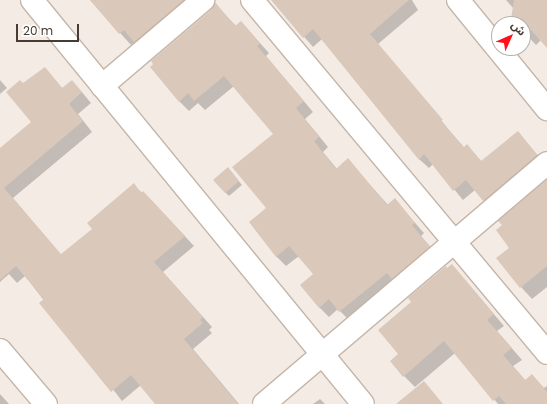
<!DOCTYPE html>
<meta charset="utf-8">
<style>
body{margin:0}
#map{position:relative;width:547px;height:404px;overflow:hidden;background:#f4ece4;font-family:Poppins,"Noto Sans Arabic",sans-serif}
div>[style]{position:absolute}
.shadow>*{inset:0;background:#0003}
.building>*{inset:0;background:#dac8bb}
.roads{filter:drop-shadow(1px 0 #c4b5a9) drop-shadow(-1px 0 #c4b5a9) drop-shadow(0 1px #c4b5a9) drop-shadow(0 -1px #c4b5a9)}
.street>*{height:22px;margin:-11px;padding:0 11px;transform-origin:11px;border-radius:11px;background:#fff}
span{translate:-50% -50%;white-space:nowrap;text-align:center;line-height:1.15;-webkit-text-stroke:4px #fff;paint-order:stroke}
.north{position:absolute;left:491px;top:16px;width:40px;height:40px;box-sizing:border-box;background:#fff;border:1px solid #b5b1ad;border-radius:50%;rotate:45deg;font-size:11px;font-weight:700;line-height:16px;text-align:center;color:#473b33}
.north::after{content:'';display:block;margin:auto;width:14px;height:18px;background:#ff101b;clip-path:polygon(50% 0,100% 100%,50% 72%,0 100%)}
.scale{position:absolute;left:16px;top:24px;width:63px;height:18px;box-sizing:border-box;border:2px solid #473b33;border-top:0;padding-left:5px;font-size:12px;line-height:14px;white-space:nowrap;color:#473b33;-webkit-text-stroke:3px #fff;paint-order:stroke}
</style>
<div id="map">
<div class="shadow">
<div style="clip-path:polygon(90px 0,211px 0,146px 53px,135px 42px,131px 45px)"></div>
<div style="clip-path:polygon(272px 0,412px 0,418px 10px,378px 44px,464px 148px,467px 146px,482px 162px,518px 132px,546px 165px,493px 210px,475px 190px,463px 200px,433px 164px,429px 168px,419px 159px,322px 39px,313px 47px)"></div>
<div style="clip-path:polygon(506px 0,547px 0,547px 47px,541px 40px,536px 45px,523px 31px,523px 24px,516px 24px,514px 9px)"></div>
<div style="clip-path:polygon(215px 4px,236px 26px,241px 22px,250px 32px,269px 53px,266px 56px,313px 112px,305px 119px,328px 147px,323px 152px,337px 169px,348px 160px,388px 205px,395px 200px,424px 233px,421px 236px,439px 257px,350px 321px,338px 309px,329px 317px,319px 307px,315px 274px,299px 256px,286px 266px,276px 256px,268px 208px,274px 134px,234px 86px,205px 110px,198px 103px,189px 111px,179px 101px)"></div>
<div style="clip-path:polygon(45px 68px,63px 89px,81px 91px,91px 103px,78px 114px,92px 132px,13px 198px,61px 255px,93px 229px,133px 185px,153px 202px,194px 246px,163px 272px,212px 327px,209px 330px,212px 333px,193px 349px,239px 404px,156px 404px,141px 385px,122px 401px,25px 276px,17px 283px,9px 274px,0 282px,0 149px,32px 122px,23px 84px)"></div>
<div style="clip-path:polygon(0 80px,7px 88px,0 94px)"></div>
<div style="clip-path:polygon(232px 173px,242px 185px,229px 196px,225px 192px)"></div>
<div style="clip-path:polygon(547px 181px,547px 287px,532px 299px,521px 287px,511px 248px)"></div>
<div style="clip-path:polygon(452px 265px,504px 326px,497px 331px,522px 360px,513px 366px,526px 381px,532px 375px,544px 388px,547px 386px,547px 404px,498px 404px,455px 353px,415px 387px,404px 376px,400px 354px,413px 302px)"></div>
<div style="clip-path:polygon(0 394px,9px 404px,0 404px)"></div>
<div style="clip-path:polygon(320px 399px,325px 404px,313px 404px)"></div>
</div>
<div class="building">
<div style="clip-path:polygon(90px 0,184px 0,134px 42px,124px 30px,119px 34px)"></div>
<div style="clip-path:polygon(271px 0,409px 0,370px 34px,443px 120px,441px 121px,464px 147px,467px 144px,481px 161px,518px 131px,537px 155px,483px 201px,466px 180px,453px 191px,424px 154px,419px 160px,313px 29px,303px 38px)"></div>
<div style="clip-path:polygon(514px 0,547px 0,547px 48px,531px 30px,525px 35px,523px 24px,515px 24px,511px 19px)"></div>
<div style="clip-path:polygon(215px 2px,235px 26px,241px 21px,260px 43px,257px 46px,304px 101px,296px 108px,319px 137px,314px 141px,336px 169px,348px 158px,387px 205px,395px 198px,415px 223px,412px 225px,430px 247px,392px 279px,387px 273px,339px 312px,329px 299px,319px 308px,300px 285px,313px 274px,289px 246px,276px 257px,249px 222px,266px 208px,232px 167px,273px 134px,224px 76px,194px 101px,188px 93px,179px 102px,150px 67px,153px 64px,151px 61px,211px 10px)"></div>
<div style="clip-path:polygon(45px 67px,62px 88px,72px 80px,82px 92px,69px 104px,83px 121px,4px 188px,61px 254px,92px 229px,87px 223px,134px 183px,141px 193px,143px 191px,185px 236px,154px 262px,203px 317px,200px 320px,203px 323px,184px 339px,238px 404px,155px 404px,131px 375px,111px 392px,39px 303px,44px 299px,16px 266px,0 280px,0 148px,31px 122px,6px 92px,20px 80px,23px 83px)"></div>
<div style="clip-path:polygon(228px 167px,239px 181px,225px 193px,213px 180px)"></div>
<div style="clip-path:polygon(547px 179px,547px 266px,520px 288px,496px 258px,509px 248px,496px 230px,502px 225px,498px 221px)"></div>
<div style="clip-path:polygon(452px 264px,494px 314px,487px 320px,512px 348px,503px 355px,525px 380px,532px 374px,547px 392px,547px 404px,506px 404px,499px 396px,493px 401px,444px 341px,403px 377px,390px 361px,398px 354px,378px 330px,411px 302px,408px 298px,446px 266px,447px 268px)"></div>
<div style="clip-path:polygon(424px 381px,443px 404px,396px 404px)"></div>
</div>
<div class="roads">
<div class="street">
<div style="left:32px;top:0;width:522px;rotate:50.67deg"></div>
<div style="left:252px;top:0;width:460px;rotate:50.1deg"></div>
<div style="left:458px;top:0;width:141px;rotate:50.8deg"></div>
<div style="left:102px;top:86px;width:133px;rotate:-40.4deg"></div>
<div style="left:0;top:350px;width:71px;rotate:49.6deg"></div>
<div style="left:264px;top:404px;width:372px;rotate:-40.4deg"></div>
</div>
</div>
<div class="north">ش</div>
<div class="scale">20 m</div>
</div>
